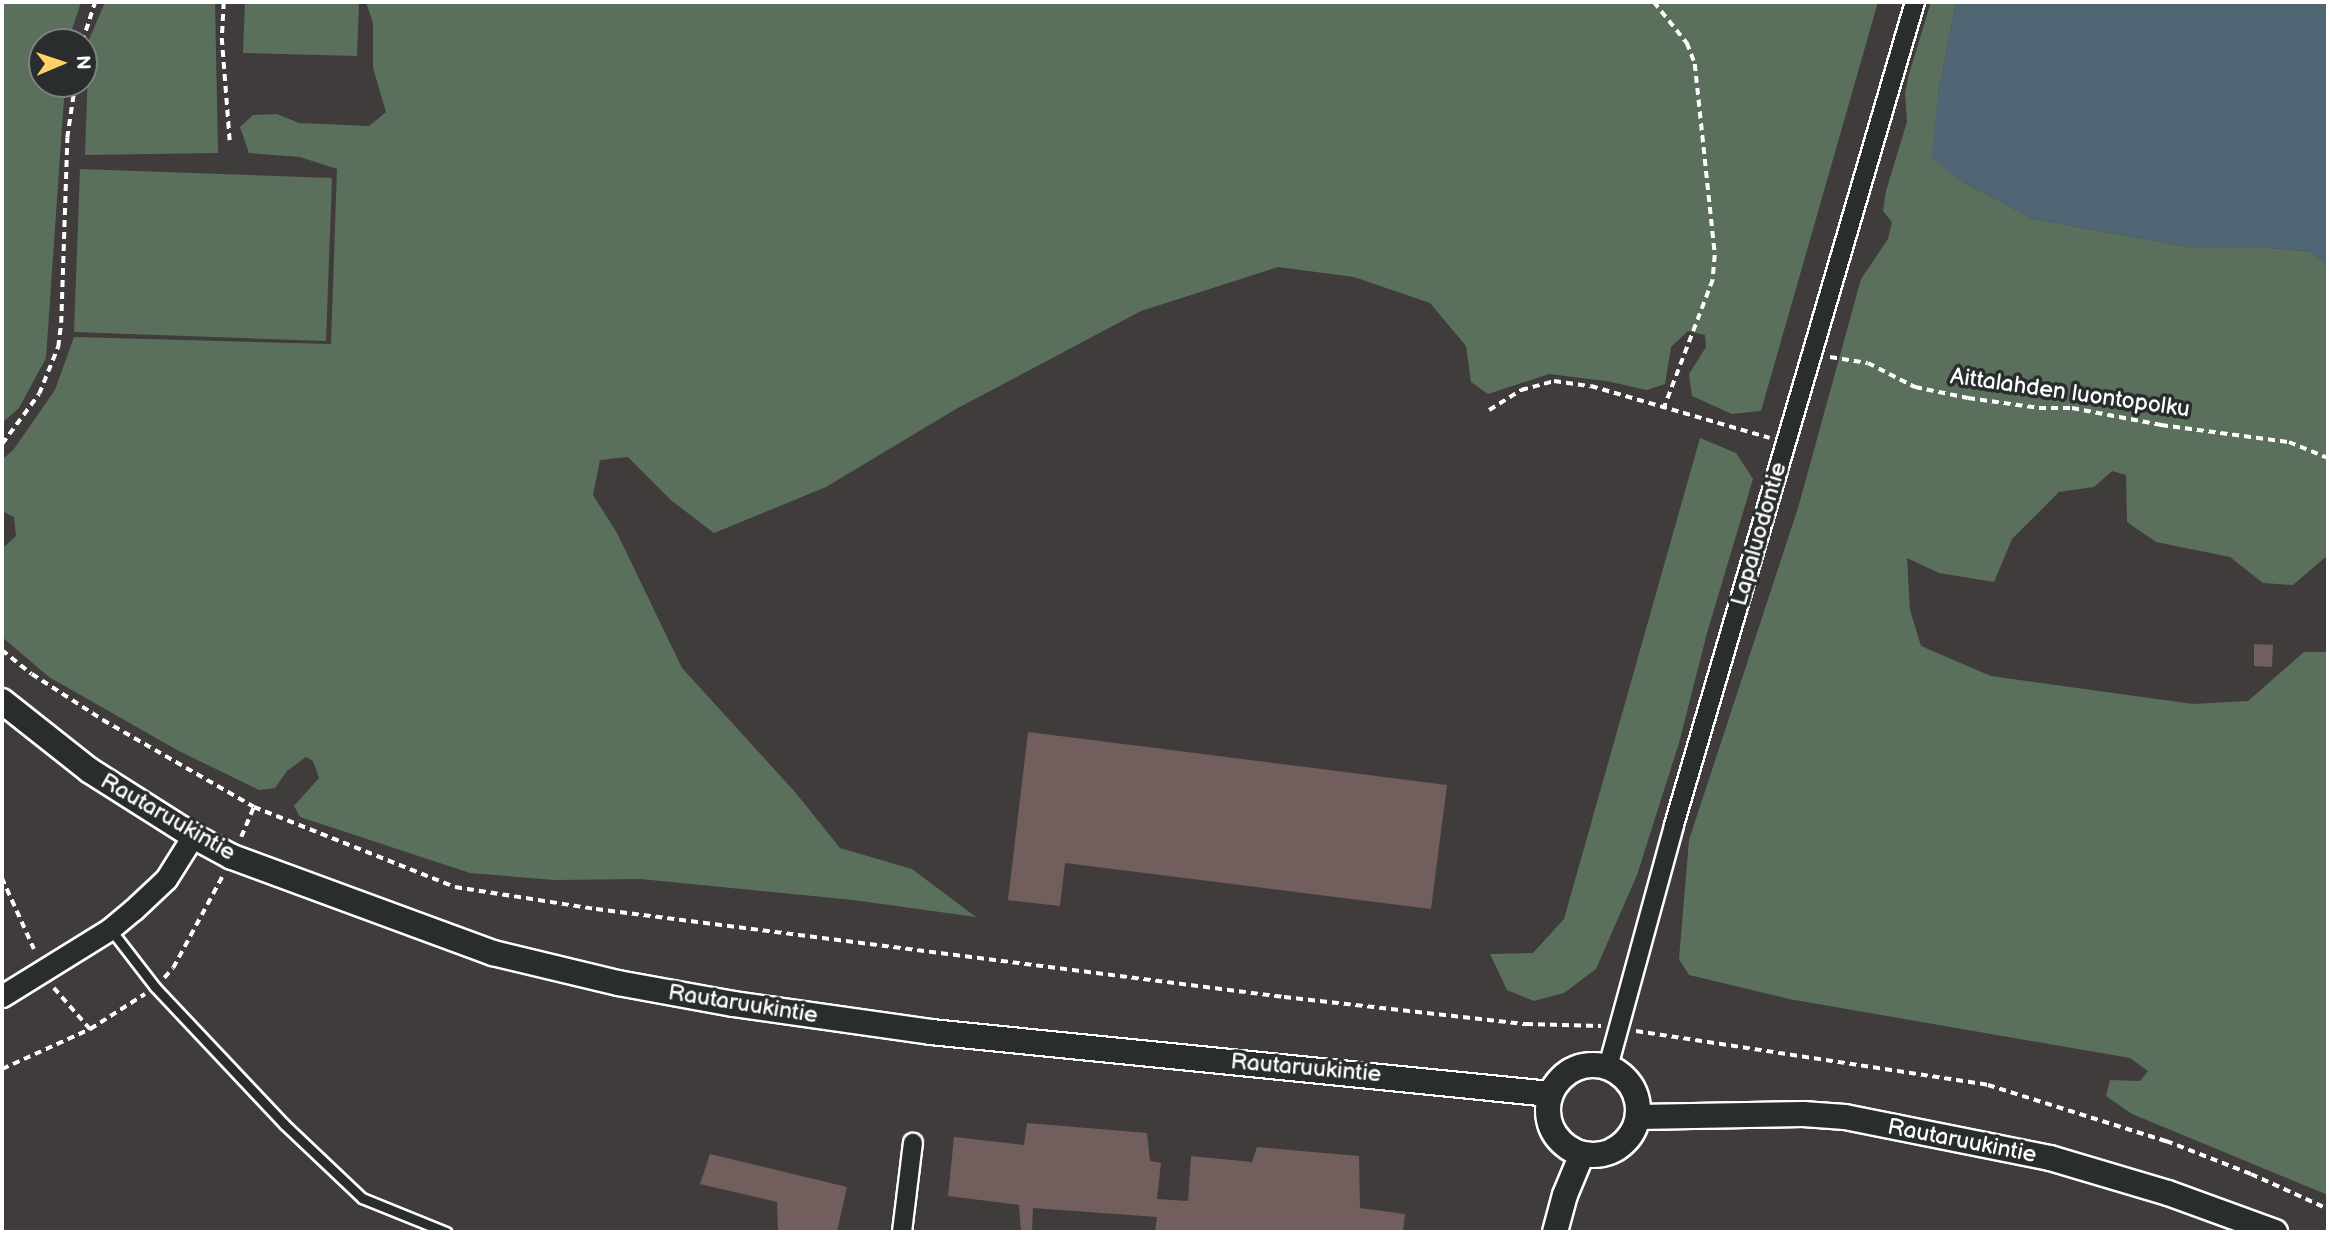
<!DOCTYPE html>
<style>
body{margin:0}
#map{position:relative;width:2330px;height:1234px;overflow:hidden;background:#403c3c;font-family:"Balsamiq Sans",sans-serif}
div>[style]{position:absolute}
.green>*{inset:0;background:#5a705c}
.water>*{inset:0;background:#506674}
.building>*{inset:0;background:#725f5d}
.path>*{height:3.5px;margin-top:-1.75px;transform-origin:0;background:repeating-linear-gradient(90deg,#fff 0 7px,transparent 0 12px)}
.roads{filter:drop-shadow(2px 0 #fff) drop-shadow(-2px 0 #fff) drop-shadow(0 2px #fff) drop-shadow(0 -2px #fff)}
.service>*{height:9px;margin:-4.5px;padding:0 4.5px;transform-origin:4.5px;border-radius:4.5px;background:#2a2d2e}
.minor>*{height:18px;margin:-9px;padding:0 9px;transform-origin:9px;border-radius:9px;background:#2a2d2e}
.tertiary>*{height:21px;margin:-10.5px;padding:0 10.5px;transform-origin:10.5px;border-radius:10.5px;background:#2a2d2e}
.secondary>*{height:24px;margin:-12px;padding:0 12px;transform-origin:12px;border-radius:12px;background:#2a2d2e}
.secondary>.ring{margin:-12px;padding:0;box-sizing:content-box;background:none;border:24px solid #2a2d2e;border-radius:50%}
span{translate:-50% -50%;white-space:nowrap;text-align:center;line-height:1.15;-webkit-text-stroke:7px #2a2d2e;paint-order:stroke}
.street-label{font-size:23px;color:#fff}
.frame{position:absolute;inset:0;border:4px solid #fff;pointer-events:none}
.north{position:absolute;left:28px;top:28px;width:70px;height:70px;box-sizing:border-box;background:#2a2d2e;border:2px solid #7f8182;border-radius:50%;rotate:88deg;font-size:19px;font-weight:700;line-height:28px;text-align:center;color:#fff}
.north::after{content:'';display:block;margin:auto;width:24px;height:32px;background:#ffd166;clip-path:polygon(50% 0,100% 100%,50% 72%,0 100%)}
</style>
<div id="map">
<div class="green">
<div style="clip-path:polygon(2px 2px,81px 2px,68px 42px,42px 42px,42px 84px,65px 84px,46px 358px,19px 408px,2px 423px)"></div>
<div style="clip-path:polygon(105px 2px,215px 2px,218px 153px,85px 155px,89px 40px)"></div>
<div style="clip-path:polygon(245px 2px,359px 2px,357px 56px,243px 53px)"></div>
<div style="clip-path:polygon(366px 2px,1878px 2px,1761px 411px,1732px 414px,1692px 396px,1689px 374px,1706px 347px,1705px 335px,1688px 331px,1671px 347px,1665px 384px,1647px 390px,1606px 381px,1549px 374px,1488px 394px,1471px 382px,1466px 346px,1430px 303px,1354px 277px,1278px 267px,1141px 311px,956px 409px,826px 487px,714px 533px,672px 501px,628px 457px,600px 460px,593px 495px,617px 533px,682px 668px,795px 792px,840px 848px,912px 869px,976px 917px,853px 900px,641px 879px,554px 880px,470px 873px,300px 817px,294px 806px,319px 778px,313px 761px,306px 757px,287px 771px,275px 788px,259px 790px,177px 750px,49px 677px,2px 637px,2px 549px,16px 536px,14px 517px,2px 511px,2px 460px,14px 449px,55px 390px,74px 337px,331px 344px,337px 169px,300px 157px,249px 153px,240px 127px,253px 115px,277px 114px,299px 123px,369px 126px,386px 112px,373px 68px,373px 23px)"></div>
<div style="clip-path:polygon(1931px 2px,1956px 2px,1938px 95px,1961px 181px,2034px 219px,2194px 248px,2270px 248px,2309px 251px,2328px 264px,2328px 555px,2293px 585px,2263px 583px,2230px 557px,2156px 542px,2127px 522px,2126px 475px,2112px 471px,2094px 487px,2059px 492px,2012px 539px,1994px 582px,1939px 573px,1907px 558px,1910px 610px,1921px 646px,1991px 676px,2193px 704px,2248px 701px,2304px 652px,2328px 652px,2328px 1195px,2132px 1114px,2106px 1096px,2110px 1080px,2140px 1081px,2148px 1071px,2130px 1058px,1789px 999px,1689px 975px,1679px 959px,1689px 840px,1798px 508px,1861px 279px,1888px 239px,1892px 222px,1883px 211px,1886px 191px,1907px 122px,1905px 93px,1909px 74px)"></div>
<div style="clip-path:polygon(80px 169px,332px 178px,326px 341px,74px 332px)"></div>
<div style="clip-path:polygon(1700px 438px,1736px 453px,1753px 479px,1707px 633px,1679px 743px,1637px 875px,1596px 969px,1564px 993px,1534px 1001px,1507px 990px,1490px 954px,1533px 953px,1564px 919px)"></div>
</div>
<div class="water">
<div style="clip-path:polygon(1956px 2px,2328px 2px,2328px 264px,2309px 251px,2270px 248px,2194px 248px,2034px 219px,1961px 181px,1931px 158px,1938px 95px)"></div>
</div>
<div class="building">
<div style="clip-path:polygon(2254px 644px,2273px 645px,2272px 667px,2254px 666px)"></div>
<div style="clip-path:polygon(1028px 732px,1447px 785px,1431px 909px,1065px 863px,1060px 906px,1008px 900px)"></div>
<div style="clip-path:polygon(1027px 1123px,1147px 1133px,1150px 1161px,1161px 1163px,1157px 1199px,1188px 1201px,1191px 1156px,1252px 1162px,1257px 1147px,1359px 1156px,1360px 1208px,1405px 1214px,1403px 1232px,1155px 1232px,1157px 1217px,1033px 1208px,1032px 1232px,1021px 1232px,1019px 1205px,948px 1196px,954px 1137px,1024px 1145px)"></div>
<div style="clip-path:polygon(710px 1154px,847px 1187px,837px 1232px,778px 1232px,777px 1202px,700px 1184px)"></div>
</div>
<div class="path">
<div style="left:224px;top:2px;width:36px;rotate:93deg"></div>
<div style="left:222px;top:38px;width:103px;rotate:85.6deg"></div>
<div style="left:1654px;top:2px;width:53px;rotate:51.2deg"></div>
<div style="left:1687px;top:43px;width:22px;rotate:69deg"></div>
<div style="left:1695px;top:64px;width:192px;rotate:84deg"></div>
<div style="left:1715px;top:255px;width:25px;rotate:95deg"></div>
<div style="left:1713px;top:280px;width:137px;rotate:110.9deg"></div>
<div style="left:82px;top:42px;width:42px;rotate:-72deg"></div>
<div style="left:1830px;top:357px;width:38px;rotate:9deg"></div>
<div style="left:1868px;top:363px;width:53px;rotate:27.1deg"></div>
<div style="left:1915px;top:387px;width:54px;rotate:11.7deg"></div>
<div style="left:1968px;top:398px;width:72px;rotate:8deg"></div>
<div style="left:2039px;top:408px;width:33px"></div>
<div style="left:2072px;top:408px;width:91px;rotate:10.8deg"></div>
<div style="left:2161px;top:425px;width:129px;rotate:7.6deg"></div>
<div style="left:2289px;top:442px;width:42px;rotate:22.3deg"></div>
<div style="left:1489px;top:410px;width:38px;rotate:-32deg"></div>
<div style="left:1521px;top:390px;width:34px;rotate:-15deg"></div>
<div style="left:1554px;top:381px;width:37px;rotate:8deg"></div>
<div style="left:1591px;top:386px;width:186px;rotate:16.2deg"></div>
<div style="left:2px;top:444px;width:62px;rotate:-53.5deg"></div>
<div style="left:39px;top:394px;width:51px;rotate:-68deg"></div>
<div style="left:58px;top:347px;width:24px;rotate:-83deg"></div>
<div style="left:61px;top:323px;width:185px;rotate:-88.1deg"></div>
<div style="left:67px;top:138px;width:55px;rotate:-81.6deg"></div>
<div style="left:2px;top:650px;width:38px;rotate:39deg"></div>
<div style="left:32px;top:674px;width:85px;rotate:32.9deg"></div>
<div style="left:103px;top:720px;width:174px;rotate:29.9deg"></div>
<div style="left:254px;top:807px;width:216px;rotate:21.7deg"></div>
<div style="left:455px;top:887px;width:143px;rotate:8.9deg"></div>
<div style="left:596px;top:909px;width:694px;rotate:7.29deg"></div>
<div style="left:1284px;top:997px;width:244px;rotate:6.4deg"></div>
<div style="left:1526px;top:1024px;width:75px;rotate:1.5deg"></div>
<div style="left:241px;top:837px;width:33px;rotate:-67deg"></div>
<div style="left:2px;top:878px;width:78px;rotate:65.7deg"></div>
<div style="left:164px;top:978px;width:13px;rotate:-48deg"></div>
<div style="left:173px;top:968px;width:106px;rotate:-61.7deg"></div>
<div style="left:54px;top:988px;width:55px;rotate:48.7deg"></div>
<div style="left:1636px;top:1031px;width:356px;rotate:8.7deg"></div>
<div style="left:1988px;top:1085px;width:187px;rotate:17.5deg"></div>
<div style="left:2166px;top:1141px;width:91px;rotate:21.2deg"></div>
<div style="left:2251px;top:1174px;width:85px;rotate:24.4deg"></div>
<div style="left:2px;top:1069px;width:97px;rotate:-24.4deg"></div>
<div style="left:90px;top:1029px;width:65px;rotate:-32.5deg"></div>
</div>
<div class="roads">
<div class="service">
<div style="left:111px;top:930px;width:72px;rotate:52.3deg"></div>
<div style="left:155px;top:987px;width:188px;rotate:46.7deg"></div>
<div style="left:284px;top:1124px;width:108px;rotate:43.5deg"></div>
<div style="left:362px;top:1198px;width:91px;rotate:22deg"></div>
</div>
<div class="minor">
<div style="left:1608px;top:1067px;width:251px;rotate:-74.7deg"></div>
<div style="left:1674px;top:825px;width:858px;rotate:-73.68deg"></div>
<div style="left:902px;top:1232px;width:90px;rotate:-83deg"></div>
</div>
<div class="tertiary">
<div style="left:2px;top:996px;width:127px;rotate:-31.8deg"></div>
<div style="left:110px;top:929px;width:30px;rotate:-40deg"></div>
<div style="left:133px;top:910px;width:45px;rotate:-43.2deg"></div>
<div style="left:166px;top:879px;width:51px;rotate:-57.9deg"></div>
</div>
<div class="secondary">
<div style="left:2px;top:701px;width:111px;rotate:38.4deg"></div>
<div style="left:89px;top:770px;width:123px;rotate:32.4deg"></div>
<div style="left:193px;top:836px;width:44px;rotate:28.3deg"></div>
<div style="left:232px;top:857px;width:278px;rotate:20.2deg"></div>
<div style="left:493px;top:953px;width:129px;rotate:13.5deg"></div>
<div style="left:618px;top:983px;width:118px;rotate:10.3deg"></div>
<div style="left:734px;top:1004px;width:199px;rotate:8.1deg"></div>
<div style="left:931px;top:1032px;width:622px;rotate:5.72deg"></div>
<div class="ring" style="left:1548px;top:1065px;width:66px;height:66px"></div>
<div style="left:1638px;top:1117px;width:165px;rotate:-1deg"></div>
<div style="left:1803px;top:1114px;width:42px;rotate:4.1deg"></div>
<div style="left:1845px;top:1117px;width:209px;rotate:11.3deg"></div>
<div style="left:2050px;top:1158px;width:123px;rotate:16.5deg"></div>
<div style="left:2168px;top:1193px;width:114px;rotate:20deg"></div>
<div style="left:1555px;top:1232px;width:38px;rotate:-75deg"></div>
<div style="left:1565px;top:1195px;width:44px;rotate:-67.5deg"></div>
</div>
</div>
<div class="street-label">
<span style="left:2070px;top:393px;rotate:8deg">Aittalahden luontopolku</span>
<span style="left:1759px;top:534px;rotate:-74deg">Lapaluodontie</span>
<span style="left:168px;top:817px;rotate:30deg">Rautaruukintie</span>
<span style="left:743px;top:1004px;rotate:9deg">Rautaruukintie</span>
<span style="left:1306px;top:1068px;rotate:5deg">Rautaruukintie</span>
<span style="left:1962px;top:1141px;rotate:11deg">Rautaruukintie</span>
</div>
<div class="frame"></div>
<div class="north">N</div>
</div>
